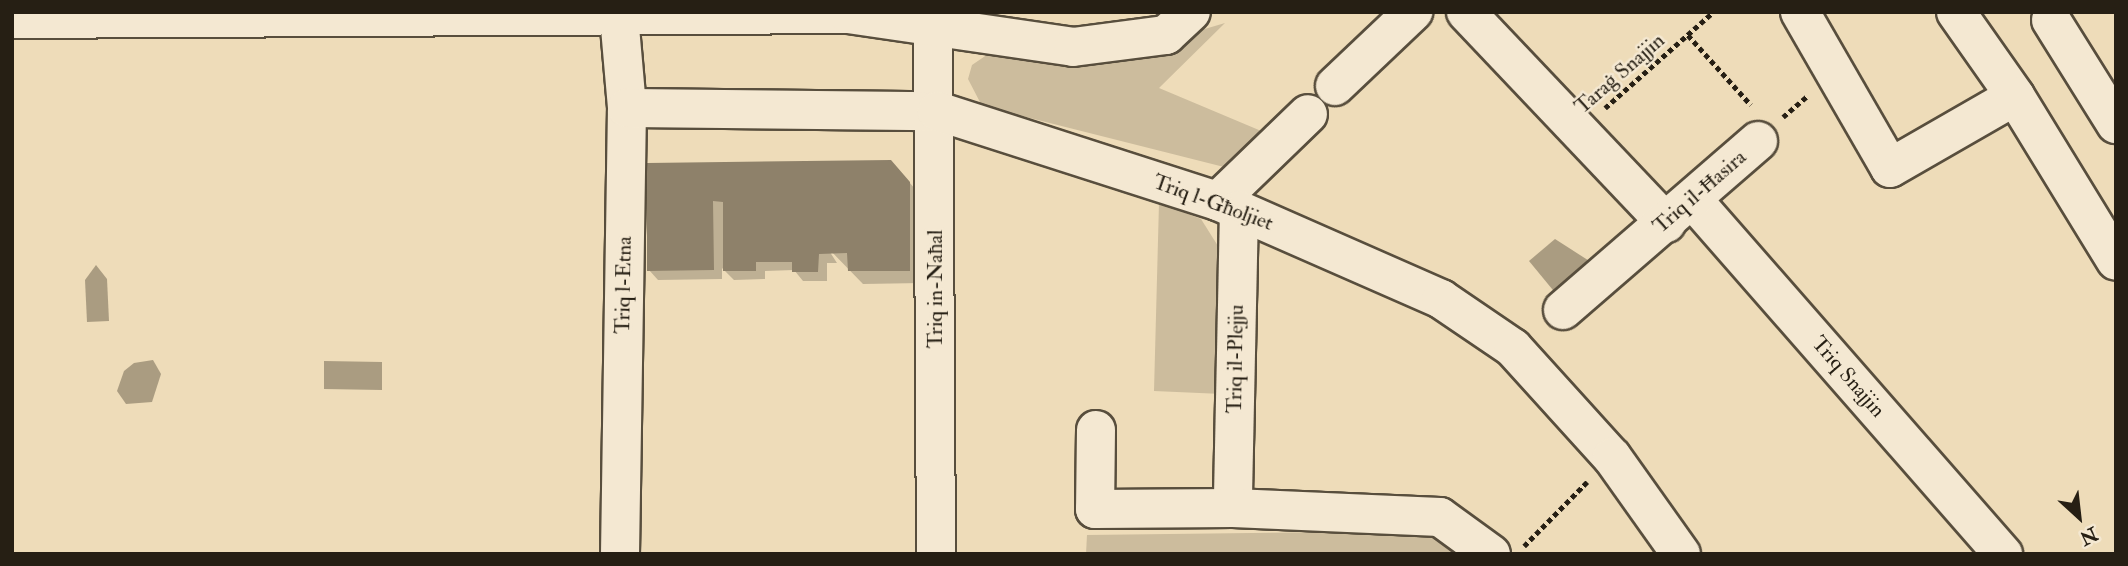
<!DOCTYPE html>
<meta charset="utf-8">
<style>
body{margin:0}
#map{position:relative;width:2128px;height:566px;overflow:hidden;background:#eedcb9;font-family:"IM FELL Double Pica",serif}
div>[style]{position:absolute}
.green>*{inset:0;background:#ccbc9d}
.water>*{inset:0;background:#aa9c81}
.shadow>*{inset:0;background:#0003}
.building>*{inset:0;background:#8e816a}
.path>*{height:4.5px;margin-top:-2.25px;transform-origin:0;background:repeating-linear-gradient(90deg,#261f14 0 5px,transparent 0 8.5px)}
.roads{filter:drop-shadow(2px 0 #584e3d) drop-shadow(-2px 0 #584e3d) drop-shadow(0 2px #584e3d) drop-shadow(0 -2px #584e3d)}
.minor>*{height:38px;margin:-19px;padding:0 19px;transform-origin:19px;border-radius:19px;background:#f4e8d2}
.secondary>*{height:38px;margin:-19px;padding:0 19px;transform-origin:19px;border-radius:19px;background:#f4e8d2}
span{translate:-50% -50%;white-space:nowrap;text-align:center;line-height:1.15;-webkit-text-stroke:5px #f4e8d2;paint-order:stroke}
.street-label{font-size:21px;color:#261f14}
.frame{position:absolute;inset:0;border:14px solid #261f14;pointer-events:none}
.north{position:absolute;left:2044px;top:482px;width:70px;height:70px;-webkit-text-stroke:5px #f4e8d2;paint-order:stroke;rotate:153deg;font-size:19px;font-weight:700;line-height:28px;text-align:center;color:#261f14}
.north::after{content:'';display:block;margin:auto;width:24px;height:32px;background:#261f14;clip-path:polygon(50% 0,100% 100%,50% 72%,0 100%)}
</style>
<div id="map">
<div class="green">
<div style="clip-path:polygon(1225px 23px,1159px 88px,1266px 133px,1228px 168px,982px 106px,968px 79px,972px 65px,994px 50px,1083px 65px)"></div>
<div style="clip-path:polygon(1159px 203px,1201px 219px,1218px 246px,1222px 394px,1154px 391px)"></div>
<div style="clip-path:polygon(1424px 531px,1459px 554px,1086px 554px,1087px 535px)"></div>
</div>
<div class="water">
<div style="clip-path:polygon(1555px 239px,1594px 264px,1557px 295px,1529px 261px)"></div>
<div style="clip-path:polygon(96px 265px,107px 279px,109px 321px,87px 322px,85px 280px)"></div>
<div style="clip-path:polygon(153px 360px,161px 374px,152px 402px,126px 404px,117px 391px,124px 371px,134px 363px)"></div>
<div style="clip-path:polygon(324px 361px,382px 362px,382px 390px,324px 389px)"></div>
</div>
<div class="shadow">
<div style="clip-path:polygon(649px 164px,903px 175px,922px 197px,922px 283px,863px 284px,826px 246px,837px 263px,827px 263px,827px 281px,803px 281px,794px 270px,765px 271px,765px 279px,734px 280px,722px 268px,722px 279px,658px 280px,649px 270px)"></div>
</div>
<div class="building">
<div style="clip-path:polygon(891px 160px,910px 182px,910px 271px,848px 271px,847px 253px,819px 254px,818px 272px,792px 272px,792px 262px,756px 262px,756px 271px,723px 271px,723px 202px,713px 201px,714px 270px,647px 271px,647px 163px)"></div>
</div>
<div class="path">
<div style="left:1688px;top:35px;width:94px;rotate:48deg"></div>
<div style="left:1605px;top:108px;width:144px;rotate:-41.6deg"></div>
<div style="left:1783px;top:117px;width:33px;rotate:-41deg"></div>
<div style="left:1524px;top:546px;width:90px;rotate:-45.5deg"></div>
</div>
<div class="roads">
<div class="minor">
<div style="left:1466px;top:12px;width:291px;rotate:46.5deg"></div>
<div style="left:1800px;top:12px;width:180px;rotate:60deg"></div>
<div style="left:1890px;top:168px;width:144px;rotate:-29.9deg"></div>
<div style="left:1956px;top:12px;width:103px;rotate:54.9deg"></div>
<div style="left:2015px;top:96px;width:193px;rotate:58.5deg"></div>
<div style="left:619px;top:16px;width:92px;rotate:85deg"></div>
<div style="left:627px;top:108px;width:446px;rotate:90.9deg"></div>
<div style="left:2051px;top:20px;width:123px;rotate:58deg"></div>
<div style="left:933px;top:25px;width:529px;rotate:89.68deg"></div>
<div style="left:1335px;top:86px;width:108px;rotate:-43.5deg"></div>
<div style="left:627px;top:108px;width:310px;rotate:0.6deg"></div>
<div style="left:937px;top:111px;width:295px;rotate:17.8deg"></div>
<div style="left:1218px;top:201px;width:244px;rotate:23.7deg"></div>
<div style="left:1441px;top:299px;width:87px;rotate:34.2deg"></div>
<div style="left:1513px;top:348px;width:147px;rotate:47.8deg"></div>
<div style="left:1612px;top:457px;width:119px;rotate:54.6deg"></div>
<div style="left:1693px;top:200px;width:471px;rotate:48.8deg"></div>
<div style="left:1218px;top:201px;width:125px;rotate:-44deg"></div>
<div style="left:1239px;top:210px;width:298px;rotate:91.2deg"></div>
<div style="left:1233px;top:508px;width:207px;rotate:2.5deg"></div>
<div style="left:1440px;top:517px;width:63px;rotate:36deg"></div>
<div style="left:1563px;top:310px;width:258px;rotate:-40.9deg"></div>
<div style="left:1096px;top:430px;width:79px;rotate:90.7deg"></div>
<div style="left:1095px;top:509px;width:138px;rotate:-0.4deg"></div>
</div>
<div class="secondary">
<div style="left:12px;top:19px;width:836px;rotate:-0.34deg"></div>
<div style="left:848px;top:14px;width:227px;rotate:8.3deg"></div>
<div style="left:1073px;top:47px;width:94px;rotate:-7.4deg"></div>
<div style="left:1166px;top:35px;width:34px;rotate:-43deg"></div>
</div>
</div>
<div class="street-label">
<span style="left:1620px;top:74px;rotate:-41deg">Taraġ Snajjin</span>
<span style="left:1700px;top:192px;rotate:-41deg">Triq il-Ħasira</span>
<span style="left:1213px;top:203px;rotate:20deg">Triq l-Għoljiet</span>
<span style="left:624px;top:285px;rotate:-89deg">Triq l-Etna</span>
<span style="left:936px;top:289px;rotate:-90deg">Triq in-Naħal</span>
<span style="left:1236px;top:359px;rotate:-89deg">Triq il-Plejju</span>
<span style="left:1848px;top:377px;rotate:49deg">Triq Snajjin</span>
</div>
<div class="frame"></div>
<div class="north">N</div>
</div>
